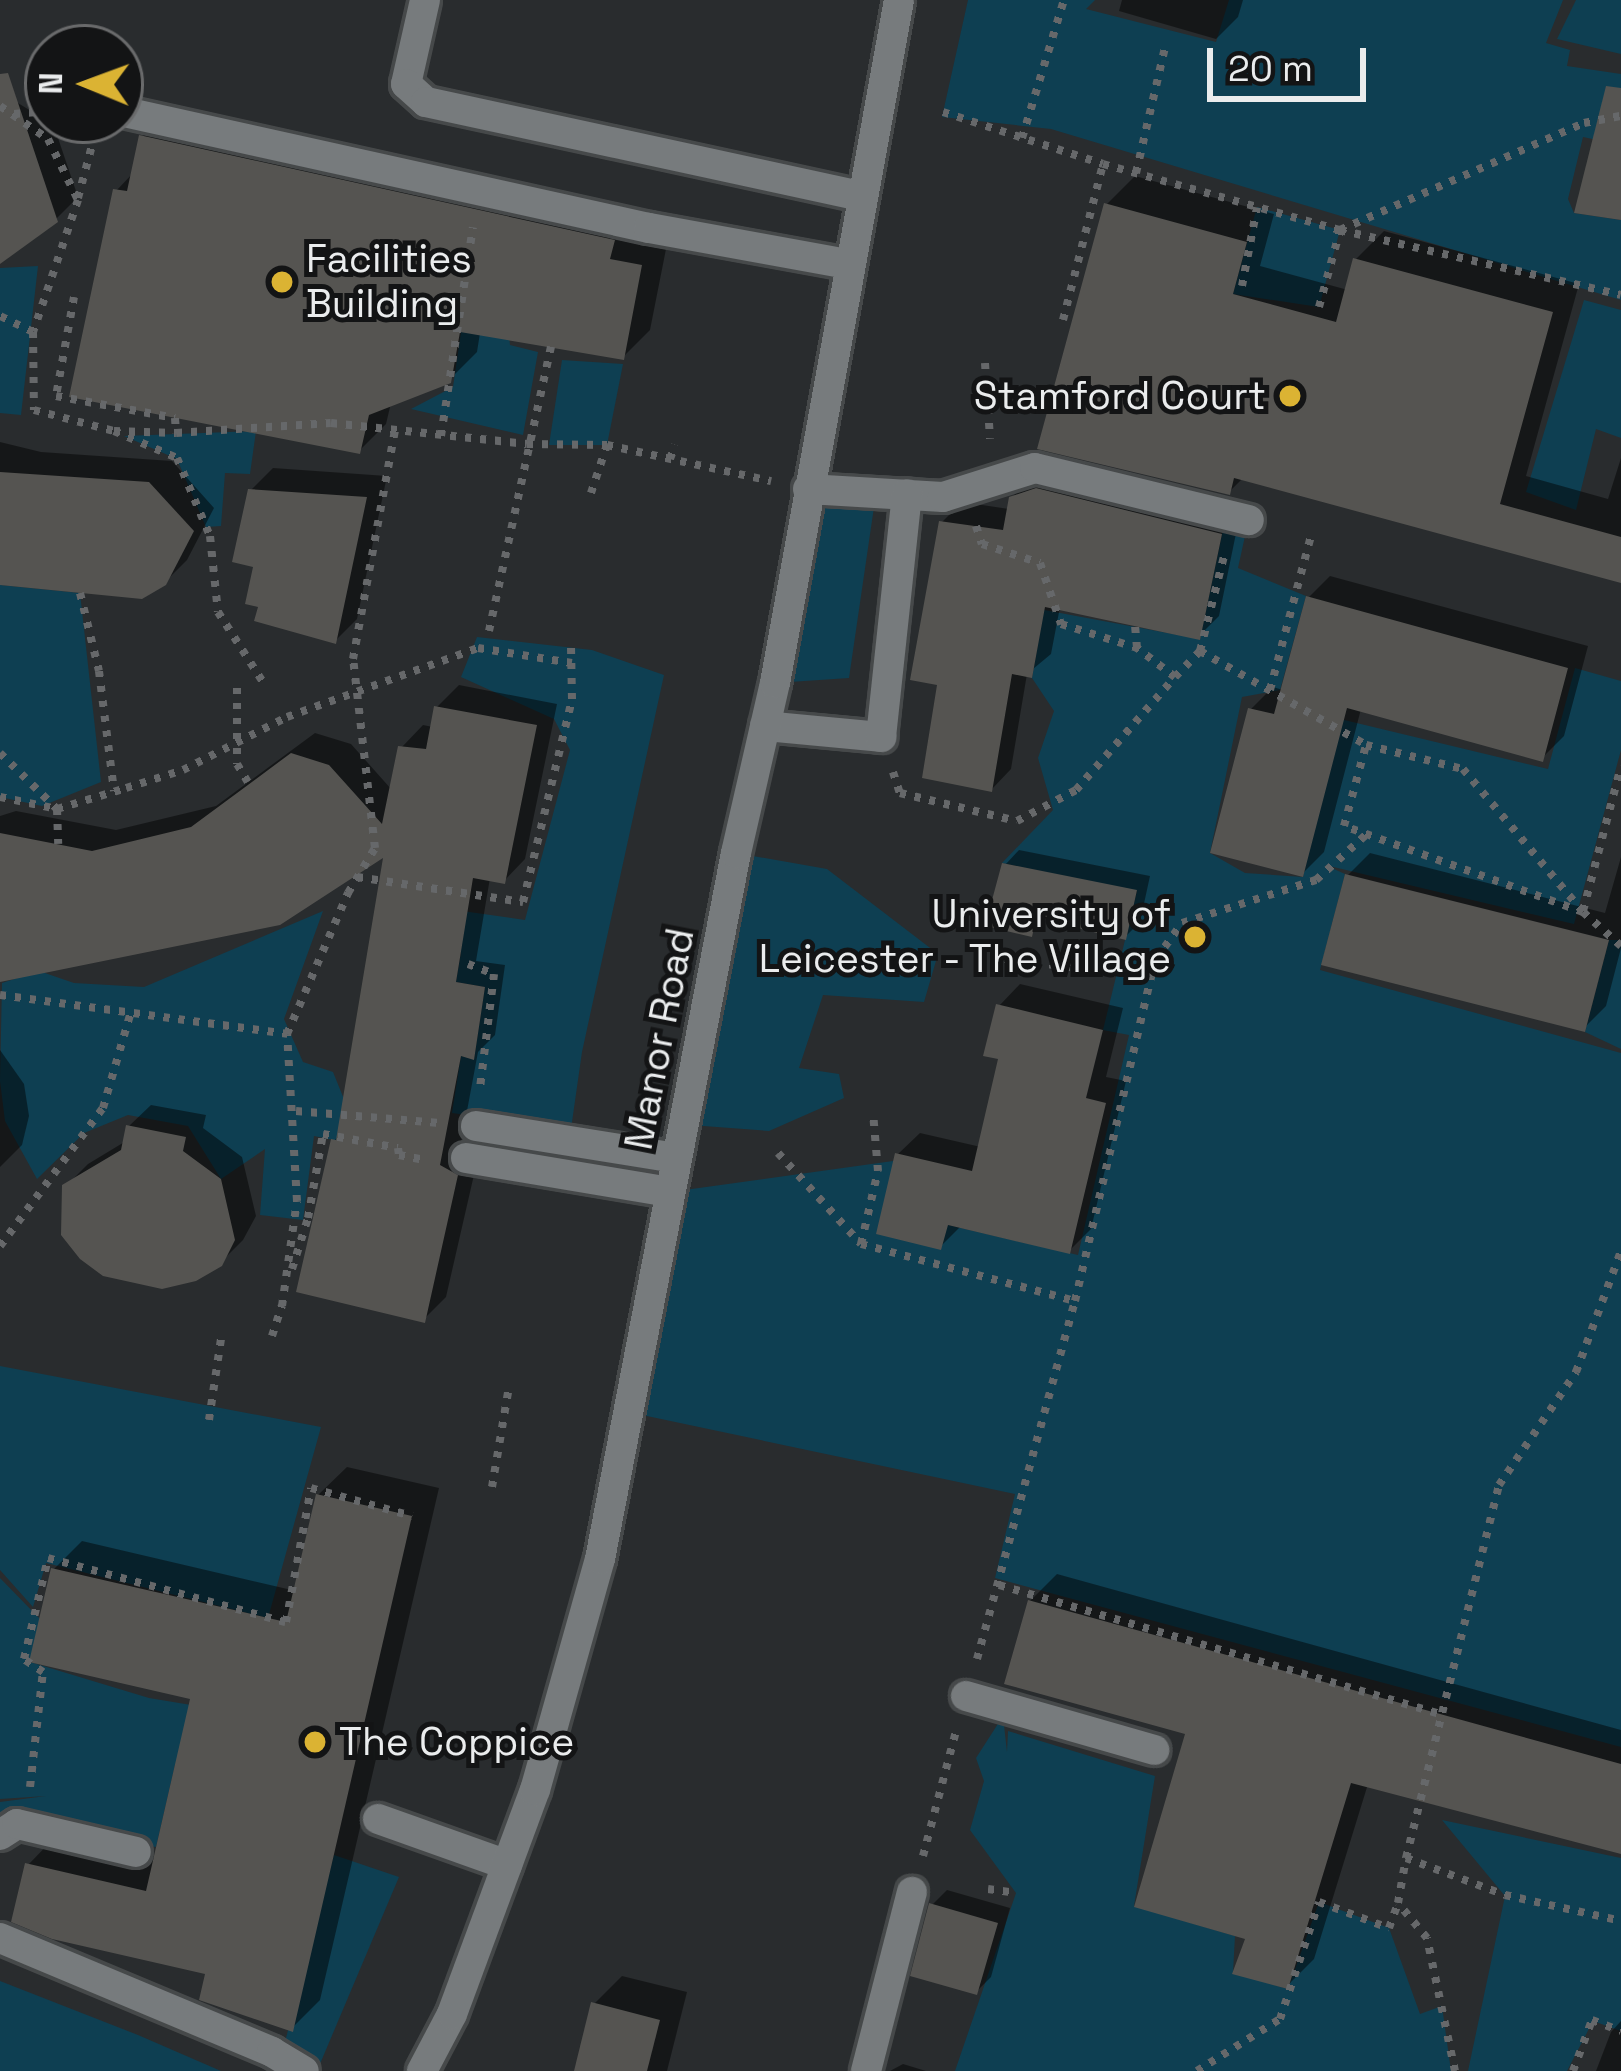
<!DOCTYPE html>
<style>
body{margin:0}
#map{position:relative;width:1621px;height:2071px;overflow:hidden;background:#292c2e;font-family:"Space Grotesk",sans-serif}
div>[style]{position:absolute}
.green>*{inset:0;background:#0e3f52}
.shadow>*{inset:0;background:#0007}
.building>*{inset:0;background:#555451}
.path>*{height:8px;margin-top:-4px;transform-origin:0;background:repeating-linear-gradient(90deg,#66686a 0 6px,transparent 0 15px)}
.roads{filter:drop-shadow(3px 0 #46494a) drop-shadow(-3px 0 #46494a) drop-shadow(0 3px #46494a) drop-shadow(0 -3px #46494a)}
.service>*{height:30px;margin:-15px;padding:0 15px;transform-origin:15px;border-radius:15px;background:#777b7d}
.minor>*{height:30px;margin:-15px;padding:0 15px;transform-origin:15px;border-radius:15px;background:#777b7d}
.dots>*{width:33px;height:33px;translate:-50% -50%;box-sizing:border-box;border:6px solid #131415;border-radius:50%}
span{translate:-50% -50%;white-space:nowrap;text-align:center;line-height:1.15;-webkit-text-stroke:10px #131415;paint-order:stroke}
.poi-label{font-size:39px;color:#eaeced}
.left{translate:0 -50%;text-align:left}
.right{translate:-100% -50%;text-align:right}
.street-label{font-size:39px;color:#eaeced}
.north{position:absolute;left:24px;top:24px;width:120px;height:120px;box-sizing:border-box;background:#131415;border:3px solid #696a6b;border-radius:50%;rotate:271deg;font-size:33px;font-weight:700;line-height:48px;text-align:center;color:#eaeced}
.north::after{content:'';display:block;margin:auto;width:42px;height:54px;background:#dbb333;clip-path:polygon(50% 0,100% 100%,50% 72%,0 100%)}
.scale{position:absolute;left:1207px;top:48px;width:159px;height:54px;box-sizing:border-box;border:6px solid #eaeced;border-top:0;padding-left:15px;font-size:36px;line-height:42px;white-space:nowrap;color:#eaeced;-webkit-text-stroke:9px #131415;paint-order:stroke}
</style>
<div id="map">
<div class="green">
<div style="clip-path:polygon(968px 0,1095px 0,1086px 9px,1216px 42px,1229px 0,1563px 0,1546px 43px,1570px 50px,1567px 66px,1621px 74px,1621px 145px,1583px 137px,1568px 199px,1574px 213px,1621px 220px,1621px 300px,1051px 129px,942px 117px)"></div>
<div style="clip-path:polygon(1576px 0,1621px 0,1621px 54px,1557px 39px)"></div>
<div style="clip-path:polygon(1257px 207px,1340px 230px,1319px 307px,1233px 294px)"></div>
<div style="clip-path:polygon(38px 266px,21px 415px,0 413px,0 268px)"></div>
<div style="clip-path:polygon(1584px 300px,1621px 310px,1621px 438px,1596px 429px,1576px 510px,1526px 492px)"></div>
<div style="clip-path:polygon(464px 312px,507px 316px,510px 345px,538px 352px,523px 435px,411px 409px,453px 387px)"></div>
<div style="clip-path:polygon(562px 360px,623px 364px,607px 445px,549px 445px)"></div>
<div style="clip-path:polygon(256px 431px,250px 474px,225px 473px,221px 526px,206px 527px,177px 459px,124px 436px)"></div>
<div style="clip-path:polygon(874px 507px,849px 678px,775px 683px,812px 508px)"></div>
<div style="clip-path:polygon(1223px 530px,1245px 536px,1238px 568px,1306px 596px,1280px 690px,1242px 697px,1210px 853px,1245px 873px,1303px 877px,1340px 719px,1548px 769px,1575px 668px,1621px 681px,1621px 750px,1574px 924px,1325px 865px,1345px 874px,1320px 970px,1621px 1053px,1621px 1747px,995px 1578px,1015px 1494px,628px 1412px,670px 1192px,893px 1161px,948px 1225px,1078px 1255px,1129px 1035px,1103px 1030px,1137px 891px,1002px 863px,1053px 810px,1038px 758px,1054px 711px,1032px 678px,1044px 610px,1200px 639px)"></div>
<div style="clip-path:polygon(0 585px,80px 593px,101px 782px,42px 806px,0 797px)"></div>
<div style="clip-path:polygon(477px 637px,592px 650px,664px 675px,582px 1052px,571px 1129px,452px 1113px,461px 1056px,474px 1059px,485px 987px,456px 982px,461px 953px,448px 909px,525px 920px,570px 750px,554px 719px,461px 677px)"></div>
<div style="clip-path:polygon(736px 853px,827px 869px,938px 954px,924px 1002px,823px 995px,799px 1068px,839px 1074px,844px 1098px,769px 1131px,690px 1125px)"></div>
<div style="clip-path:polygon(323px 911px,284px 1019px,303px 1062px,333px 1072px,350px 1114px,353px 1144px,314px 1136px,303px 1220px,260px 1215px,265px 1149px,221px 1179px,188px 1126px,128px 1115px,84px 1133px,37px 1179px,5px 1121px,0 1081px,2px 983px,39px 971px,74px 983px,144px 987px)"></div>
<div style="clip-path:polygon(1609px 940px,1621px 940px,1621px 1049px,1585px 1032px)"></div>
<div style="clip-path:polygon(0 1366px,321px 1427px,268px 1618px,46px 1563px,33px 1607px,0 1570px)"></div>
<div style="clip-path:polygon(0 1578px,40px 1619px,30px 1662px,149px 1698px,275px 1719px,175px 1765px,156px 1847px,26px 1826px,0 1814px,0 1802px,46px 1796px,0 1799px)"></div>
<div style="clip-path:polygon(1003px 1716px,1007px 1752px,1008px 1731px,1155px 1776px,1134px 1906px,1235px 1936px,1233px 1973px,1288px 1989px,1319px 1902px,1389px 1928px,1420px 2014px,1442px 2006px,1451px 2071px,955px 2071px,1016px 1893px,970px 1830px,984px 1781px,976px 1758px)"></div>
<div style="clip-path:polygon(1442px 1820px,1621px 1858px,1621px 2031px,1593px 2021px,1567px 2071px,1468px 2071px,1505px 1896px)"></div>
<div style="clip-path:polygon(334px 1855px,399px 1877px,317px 2071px,281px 2057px)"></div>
<div style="clip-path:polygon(0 1981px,138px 2035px,221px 2071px,0 2071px)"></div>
</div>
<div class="shadow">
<div style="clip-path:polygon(1122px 0,1243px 0,1238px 17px,1216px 39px,1119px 11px)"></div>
<div style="clip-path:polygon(0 92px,44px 119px,58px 138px,78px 197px,56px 219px,0 252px)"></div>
<div style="clip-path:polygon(169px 110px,668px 239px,650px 330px,623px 357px,480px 333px,477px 352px,449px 380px,391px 403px,386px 424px,359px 451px,116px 191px,134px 172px,142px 137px)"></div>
<div style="clip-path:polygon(1135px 176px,1274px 214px,1260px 266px,1348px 290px,1356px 259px,1384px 231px,1579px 284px,1526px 476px,1608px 499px,1621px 458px,1621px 579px,1244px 477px,1229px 492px,1107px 204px)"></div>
<div style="clip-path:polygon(0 442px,41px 452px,172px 461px,214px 508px,187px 560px,164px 583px,0 582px)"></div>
<div style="clip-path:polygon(273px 468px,387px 476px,357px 619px,335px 641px,262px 604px,251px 490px)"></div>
<div style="clip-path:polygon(1032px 478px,1240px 514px,1219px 616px,1199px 636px,1060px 607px,1051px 654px,1027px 674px,1011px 769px,992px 789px,940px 682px,942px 522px,962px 502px,1009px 509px,1011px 498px)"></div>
<div style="clip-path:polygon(1330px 576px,1588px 646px,1564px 736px,1542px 758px,1361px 709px,1324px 852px,1302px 874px,1251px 709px,1273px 687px,1283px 690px,1308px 598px)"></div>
<div style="clip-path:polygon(459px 685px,557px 704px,525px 859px,504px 881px,490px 878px,476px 961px,505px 965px,495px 1035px,478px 1052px,461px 1143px,479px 1153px,446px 1297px,424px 1319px,334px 1141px,340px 1134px,387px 852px,0 971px,0 816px,16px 811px,116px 830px,216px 806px,315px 733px,351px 744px,392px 790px,401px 748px,423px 725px,433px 727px,437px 707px)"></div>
<div style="clip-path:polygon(1019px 850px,1150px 876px,1140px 922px,1125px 937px,1047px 918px,1031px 934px,1005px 865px)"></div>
<div style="clip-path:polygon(1370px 853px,1605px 913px,1621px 857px,1621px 948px,1606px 1006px,1584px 1028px,1348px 875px)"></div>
<div style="clip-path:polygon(1020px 984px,1123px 1008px,1106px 1077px,1126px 1081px,1091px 1229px,1069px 1251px,962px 1225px,940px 1247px,898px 1154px,920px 1133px,981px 1147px,1002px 1057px,999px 1006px)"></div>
<div style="clip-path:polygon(0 1050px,24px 1084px,29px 1116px,22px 1145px,0 1167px)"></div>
<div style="clip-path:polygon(151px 1105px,206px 1115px,203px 1128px,242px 1157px,256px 1216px,243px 1240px,220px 1263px,65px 1187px,88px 1164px,126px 1141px,129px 1126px)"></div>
<div style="clip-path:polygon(347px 1467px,439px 1488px,320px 2000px,292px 2028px,208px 1971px,28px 1865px,56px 1836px,156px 1859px,194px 1697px,54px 1569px,82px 1541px,296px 1591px,318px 1495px)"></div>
<div style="clip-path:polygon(1057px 1574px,1621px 1730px,1621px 1853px,1368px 1784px,1314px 1959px,1287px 1986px,1248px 1937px,1189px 1732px,1030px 1601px)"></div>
<div style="clip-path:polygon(947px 1890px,1010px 1908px,991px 1977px,976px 1992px,932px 1905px)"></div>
<div style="clip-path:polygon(622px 1976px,687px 1992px,667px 2071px,577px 2071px,594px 2004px)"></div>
<div style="clip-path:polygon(1621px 2021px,1621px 2071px,1596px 2071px,1611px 2032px)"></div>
<div style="clip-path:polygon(903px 2064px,926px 2071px,890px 2071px)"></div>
</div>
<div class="building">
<div style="clip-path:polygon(8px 73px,58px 222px,0 264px,0 74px)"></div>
<div style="clip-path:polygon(1606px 86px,1621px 88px,1621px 220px,1574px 213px)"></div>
<div style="clip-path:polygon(139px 135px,615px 240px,610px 259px,642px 265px,624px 360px,460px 332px,451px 383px,369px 415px,360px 454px,69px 397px,113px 189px,127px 191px)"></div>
<div style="clip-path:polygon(1104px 203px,1247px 242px,1233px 294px,1336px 322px,1353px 258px,1553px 312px,1500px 504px,1621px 537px,1621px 583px,1234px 478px,1230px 495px,1037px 449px)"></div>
<div style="clip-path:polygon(0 472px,149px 482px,194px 531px,166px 585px,142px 599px,0 585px)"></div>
<div style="clip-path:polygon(1036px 488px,1222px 534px,1200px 640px,1045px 607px,1032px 678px,1012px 674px,992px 792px,922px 778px,937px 685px,910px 680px,939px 521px,1003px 530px,1009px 497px)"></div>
<div style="clip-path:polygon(248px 489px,367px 497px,336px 644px,254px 621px,258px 607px,245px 604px,253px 567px,232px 562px)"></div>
<div style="clip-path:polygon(1306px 596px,1568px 668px,1543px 762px,1347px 708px,1303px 877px,1210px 853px,1248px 708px,1274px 714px)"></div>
<div style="clip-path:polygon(434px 706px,537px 725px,505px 884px,473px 878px,456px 982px,485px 987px,474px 1060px,461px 1056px,440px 1165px,458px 1175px,425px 1323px,296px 1292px,331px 1139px,336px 1140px,383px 858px,280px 925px,0 982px,0 833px,92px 851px,191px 827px,291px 753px,329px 765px,382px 824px,398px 746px,426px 749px)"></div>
<div style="clip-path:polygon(1002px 863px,1137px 890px,1126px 940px,1036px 918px,1032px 937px,985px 926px)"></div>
<div style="clip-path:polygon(1345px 874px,1609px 940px,1585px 1032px,1321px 965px)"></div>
<div style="clip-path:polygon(996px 1004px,1103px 1030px,1086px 1098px,1106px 1103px,1070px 1254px,948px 1225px,941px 1250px,876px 1234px,895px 1153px,972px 1171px,998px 1059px,983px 1056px)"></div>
<div style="clip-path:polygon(126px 1125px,186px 1137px,183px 1151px,221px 1179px,235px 1240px,222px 1266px,196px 1281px,162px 1289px,103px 1276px,80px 1259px,61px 1235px,62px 1185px,121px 1150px)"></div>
<div style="clip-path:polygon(316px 1494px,412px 1516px,293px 2032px,199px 2000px,205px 1974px,52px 1939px,11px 1922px,25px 1863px,146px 1891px,190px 1699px,29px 1662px,51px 1568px,286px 1622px)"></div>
<div style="clip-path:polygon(1028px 1600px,1621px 1764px,1621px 1854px,1351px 1783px,1288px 1989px,1232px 1974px,1245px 1939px,1134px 1907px,1185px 1734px,1004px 1684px)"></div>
<div style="clip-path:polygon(929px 1903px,998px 1923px,977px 1995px,910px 1976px)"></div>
<div style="clip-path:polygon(591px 2002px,660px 2020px,647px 2071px,574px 2071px)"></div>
</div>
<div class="path">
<div style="left:0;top:106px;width:58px;rotate:34.5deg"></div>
<div style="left:48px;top:139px;width:68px;rotate:63.8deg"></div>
<div style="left:78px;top:200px;width:139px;rotate:108.8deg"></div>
<div style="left:33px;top:332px;width:37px;rotate:-154deg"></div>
<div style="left:943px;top:112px;width:168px;rotate:18deg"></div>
<div style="left:1103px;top:164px;width:246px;rotate:15.6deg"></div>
<div style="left:1340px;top:230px;width:288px;rotate:13deg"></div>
<div style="left:14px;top:114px;width:34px;rotate:-5deg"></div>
<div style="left:1022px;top:138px;width:144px;rotate:-73.1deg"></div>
<div style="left:1136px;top:173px;width:133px;rotate:-77deg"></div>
<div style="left:78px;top:198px;width:62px;rotate:-75.1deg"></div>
<div style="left:1242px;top:286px;width:80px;rotate:-79.2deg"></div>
<div style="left:74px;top:297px;width:101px;rotate:100.3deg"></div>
<div style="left:56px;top:396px;width:121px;rotate:10.5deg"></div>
<div style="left:175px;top:418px;width:15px;rotate:86deg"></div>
<div style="left:176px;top:433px;width:155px;rotate:-3.7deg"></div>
<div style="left:331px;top:423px;width:197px;rotate:6.1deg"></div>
<div style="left:527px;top:444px;width:80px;rotate:0.7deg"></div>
<div style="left:607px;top:445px;width:168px;rotate:12.4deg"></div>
<div style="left:1319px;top:307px;width:80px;rotate:-74.7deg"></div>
<div style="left:1340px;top:230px;width:266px;rotate:-23.7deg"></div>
<div style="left:1584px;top:123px;width:38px;rotate:-11deg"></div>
<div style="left:1063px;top:320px;width:161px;rotate:-75.6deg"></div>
<div style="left:33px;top:332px;width:78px;rotate:89.3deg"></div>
<div style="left:34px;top:410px;width:83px;rotate:14.7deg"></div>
<div style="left:114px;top:431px;width:62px;rotate:1.8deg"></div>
<div style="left:985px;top:363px;width:76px;rotate:86.2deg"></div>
<div style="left:114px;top:431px;width:69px;rotate:23.2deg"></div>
<div style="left:177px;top:458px;width:85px;rotate:67.1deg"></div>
<div style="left:210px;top:536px;width:76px;rotate:84deg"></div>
<div style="left:218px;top:612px;width:83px;rotate:57.3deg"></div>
<div style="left:441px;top:436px;width:211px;rotate:-81.3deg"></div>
<div style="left:670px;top:459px;width:15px;rotate:-70deg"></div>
<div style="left:591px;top:493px;width:51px;rotate:-71.6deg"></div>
<div style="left:976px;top:526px;width:19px;rotate:72deg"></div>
<div style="left:982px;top:544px;width:61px;rotate:18.1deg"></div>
<div style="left:1040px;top:563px;width:65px;rotate:71deg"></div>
<div style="left:1061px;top:624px;width:80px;rotate:17.5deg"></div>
<div style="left:80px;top:593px;width:80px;rotate:76.3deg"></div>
<div style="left:99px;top:671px;width:121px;rotate:82.9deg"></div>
<div style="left:489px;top:631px;width:291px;rotate:-77.7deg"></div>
<div style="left:1200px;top:651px;width:191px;rotate:29.5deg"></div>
<div style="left:1175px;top:677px;width:36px;rotate:-46deg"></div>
<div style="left:1200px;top:651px;width:102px;rotate:-75.8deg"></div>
<div style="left:237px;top:688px;width:76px;rotate:90deg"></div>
<div style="left:237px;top:764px;width:21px;rotate:59deg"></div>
<div style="left:1270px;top:690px;width:159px;rotate:-75.1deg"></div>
<div style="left:0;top:753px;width:80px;rotate:44.5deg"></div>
<div style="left:57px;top:809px;width:35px;rotate:88deg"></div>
<div style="left:893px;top:772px;width:22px;rotate:72deg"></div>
<div style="left:900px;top:793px;width:120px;rotate:13.5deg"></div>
<div style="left:1017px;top:821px;width:67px;rotate:-27.7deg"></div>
<div style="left:1076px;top:790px;width:150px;rotate:-48.8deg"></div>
<div style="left:1175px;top:677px;width:48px;rotate:-142.7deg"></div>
<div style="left:1137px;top:648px;width:22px;rotate:-95deg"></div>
<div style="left:0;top:797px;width:58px;rotate:11.9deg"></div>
<div style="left:57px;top:809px;width:72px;rotate:-16.9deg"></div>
<div style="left:126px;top:788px;width:60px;rotate:-17.5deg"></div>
<div style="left:183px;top:770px;width:117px;rotate:-27deg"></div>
<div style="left:287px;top:717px;width:203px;rotate:-19.9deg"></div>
<div style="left:478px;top:648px;width:95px;rotate:9.1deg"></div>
<div style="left:357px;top:877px;width:168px;rotate:8.6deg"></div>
<div style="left:523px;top:902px;width:209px;rotate:-76.4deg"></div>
<div style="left:572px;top:699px;width:53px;rotate:-91.1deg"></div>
<div style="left:1583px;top:911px;width:150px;rotate:-75.3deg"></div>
<div style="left:1583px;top:912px;width:254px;rotate:-160.2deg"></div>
<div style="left:1344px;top:826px;width:84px;rotate:-74.8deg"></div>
<div style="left:1366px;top:745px;width:100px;rotate:13.9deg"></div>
<div style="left:1463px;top:769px;width:187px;rotate:50deg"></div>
<div style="left:1583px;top:912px;width:51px;rotate:41.8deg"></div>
<div style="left:990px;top:957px;width:162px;rotate:7.1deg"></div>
<div style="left:1151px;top:977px;width:19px;rotate:-74deg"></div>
<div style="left:1156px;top:959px;width:44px;rotate:-54.2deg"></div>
<div style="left:1182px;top:923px;width:141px;rotate:-17.8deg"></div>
<div style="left:1316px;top:880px;width:70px;rotate:-42.1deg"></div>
<div style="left:468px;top:964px;width:28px;rotate:21deg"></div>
<div style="left:494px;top:974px;width:115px;rotate:97deg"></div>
<div style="left:0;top:995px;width:290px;rotate:7.7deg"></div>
<div style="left:296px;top:1111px;width:144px;rotate:4.8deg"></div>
<div style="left:778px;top:1153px;width:123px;rotate:47.6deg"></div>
<div style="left:861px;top:1244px;width:221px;rotate:14.9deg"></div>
<div style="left:861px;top:1244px;width:75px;rotate:-76.9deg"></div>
<div style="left:878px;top:1171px;width:58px;rotate:-94.9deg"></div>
<div style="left:0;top:1246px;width:172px;rotate:-53.3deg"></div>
<div style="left:103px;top:1108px;width:97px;rotate:-73.8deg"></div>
<div style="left:292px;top:1269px;width:53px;rotate:-72.6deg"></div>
<div style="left:308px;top:1218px;width:85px;rotate:-79.9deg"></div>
<div style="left:323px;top:1134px;width:76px;rotate:10.6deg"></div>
<div style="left:398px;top:1148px;width:7px;rotate:82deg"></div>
<div style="left:399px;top:1155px;width:26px;rotate:11deg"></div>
<div style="left:272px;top:1336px;width:32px;rotate:-72deg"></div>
<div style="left:282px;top:1306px;width:106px;rotate:-81.9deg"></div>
<div style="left:297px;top:1201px;width:167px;rotate:-93.4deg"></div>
<div style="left:287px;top:1034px;width:154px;rotate:-66.6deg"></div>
<div style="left:348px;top:893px;width:52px;rotate:-59deg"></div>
<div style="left:375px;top:848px;width:190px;rotate:-96.6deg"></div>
<div style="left:353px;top:659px;width:232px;rotate:-79.6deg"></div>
<div style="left:209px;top:1420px;width:82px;rotate:-81.6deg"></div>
<div style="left:492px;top:1487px;width:101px;rotate:-80.4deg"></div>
<div style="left:999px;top:1585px;width:460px;rotate:16.3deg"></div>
<div style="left:977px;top:1659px;width:371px;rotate:-74.7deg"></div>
<div style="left:1075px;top:1301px;width:333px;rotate:-76.8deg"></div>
<div style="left:30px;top:1787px;width:116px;rotate:-83.6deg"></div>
<div style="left:43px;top:1672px;width:23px;rotate:-146deg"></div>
<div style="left:24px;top:1659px;width:104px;rotate:-76.6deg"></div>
<div style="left:48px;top:1558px;width:246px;rotate:15.1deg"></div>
<div style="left:286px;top:1622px;width:136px;rotate:-79.4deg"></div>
<div style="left:311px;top:1488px;width:105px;rotate:15.5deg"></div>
<div style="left:923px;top:1856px;width:129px;rotate:-75.2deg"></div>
<div style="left:1406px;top:1858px;width:106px;rotate:20.5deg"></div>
<div style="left:1505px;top:1895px;width:119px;rotate:12.6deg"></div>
<div style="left:988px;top:1889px;width:28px;rotate:8deg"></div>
<div style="left:1197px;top:2071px;width:98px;rotate:-32.1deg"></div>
<div style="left:1280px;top:2019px;width:123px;rotate:-71.6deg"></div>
<div style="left:1319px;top:1902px;width:75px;rotate:20.4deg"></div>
<div style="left:1389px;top:1928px;width:27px;rotate:-70deg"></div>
<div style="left:1455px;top:2071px;width:136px;rotate:-101.9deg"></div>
<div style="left:1427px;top:1938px;width:45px;rotate:-129.6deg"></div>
<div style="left:1398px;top:1903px;width:46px;rotate:-79.9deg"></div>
<div style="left:1406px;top:1858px;width:384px;rotate:-76deg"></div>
<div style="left:1499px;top:1485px;width:137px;rotate:-55.7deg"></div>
<div style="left:1576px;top:1372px;width:129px;rotate:-69.6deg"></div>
<div style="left:1573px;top:2071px;width:54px;rotate:-69.6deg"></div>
<div style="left:1592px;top:2020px;width:31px;rotate:21deg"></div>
</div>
<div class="roads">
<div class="service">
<div style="left:425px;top:0;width:86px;rotate:102.7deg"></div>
<div style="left:406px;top:84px;width:27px;rotate:42deg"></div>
<div style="left:426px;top:102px;width:445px;rotate:12.2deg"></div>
<div style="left:120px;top:111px;width:542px;rotate:12.47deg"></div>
<div style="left:649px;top:228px;width:202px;rotate:10.3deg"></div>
<div style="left:808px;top:489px;width:135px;rotate:3.4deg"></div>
<div style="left:943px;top:497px;width:96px;rotate:-17.5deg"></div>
<div style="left:1035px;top:468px;width:220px;rotate:13.7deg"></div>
<div style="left:765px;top:726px;width:117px;rotate:5.4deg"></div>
<div style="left:881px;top:737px;width:244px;rotate:-83.9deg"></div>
<div style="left:476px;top:1126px;width:203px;rotate:9.1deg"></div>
<div style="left:466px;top:1158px;width:207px;rotate:9.5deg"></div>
<div style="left:966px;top:1696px;width:196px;rotate:16deg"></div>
<div style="left:378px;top:1819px;width:137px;rotate:19.6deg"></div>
<div style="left:0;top:1835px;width:20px;rotate:-33deg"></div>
<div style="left:17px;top:1824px;width:122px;rotate:13.2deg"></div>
<div style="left:0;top:1938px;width:295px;rotate:22.7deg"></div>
<div style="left:272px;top:2052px;width:37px;rotate:31deg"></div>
<div style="left:866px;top:2071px;width:185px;rotate:-75.6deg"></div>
</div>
<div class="minor">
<div style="left:422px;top:2071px;width:64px;rotate:-62.2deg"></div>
<div style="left:452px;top:2014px;width:239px;rotate:-69.7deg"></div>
<div style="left:535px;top:1790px;width:240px;rotate:-74.3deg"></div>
<div style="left:600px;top:1559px;width:719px;rotate:-79.1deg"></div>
<div style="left:736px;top:853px;width:174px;rotate:-77.1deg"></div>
<div style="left:775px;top:683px;width:694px;rotate:-79.71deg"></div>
</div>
</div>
<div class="dots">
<div style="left:282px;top:282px;background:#dbb333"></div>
<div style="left:1290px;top:396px;background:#dbb333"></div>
<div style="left:1195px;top:937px;background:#dbb333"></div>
<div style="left:315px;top:1742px;background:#dbb333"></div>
</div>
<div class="poi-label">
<span class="left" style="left:306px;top:282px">Facilities<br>Building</span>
<span class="right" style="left:1266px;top:396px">Stamford Court</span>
<span class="right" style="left:1171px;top:937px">University of<br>Leicester - The Village</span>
<span class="left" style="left:339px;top:1742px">The Coppice</span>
</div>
<div class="street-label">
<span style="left:660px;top:1039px;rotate:-79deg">Manor Road</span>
</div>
<div class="north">N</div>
<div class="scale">20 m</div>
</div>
